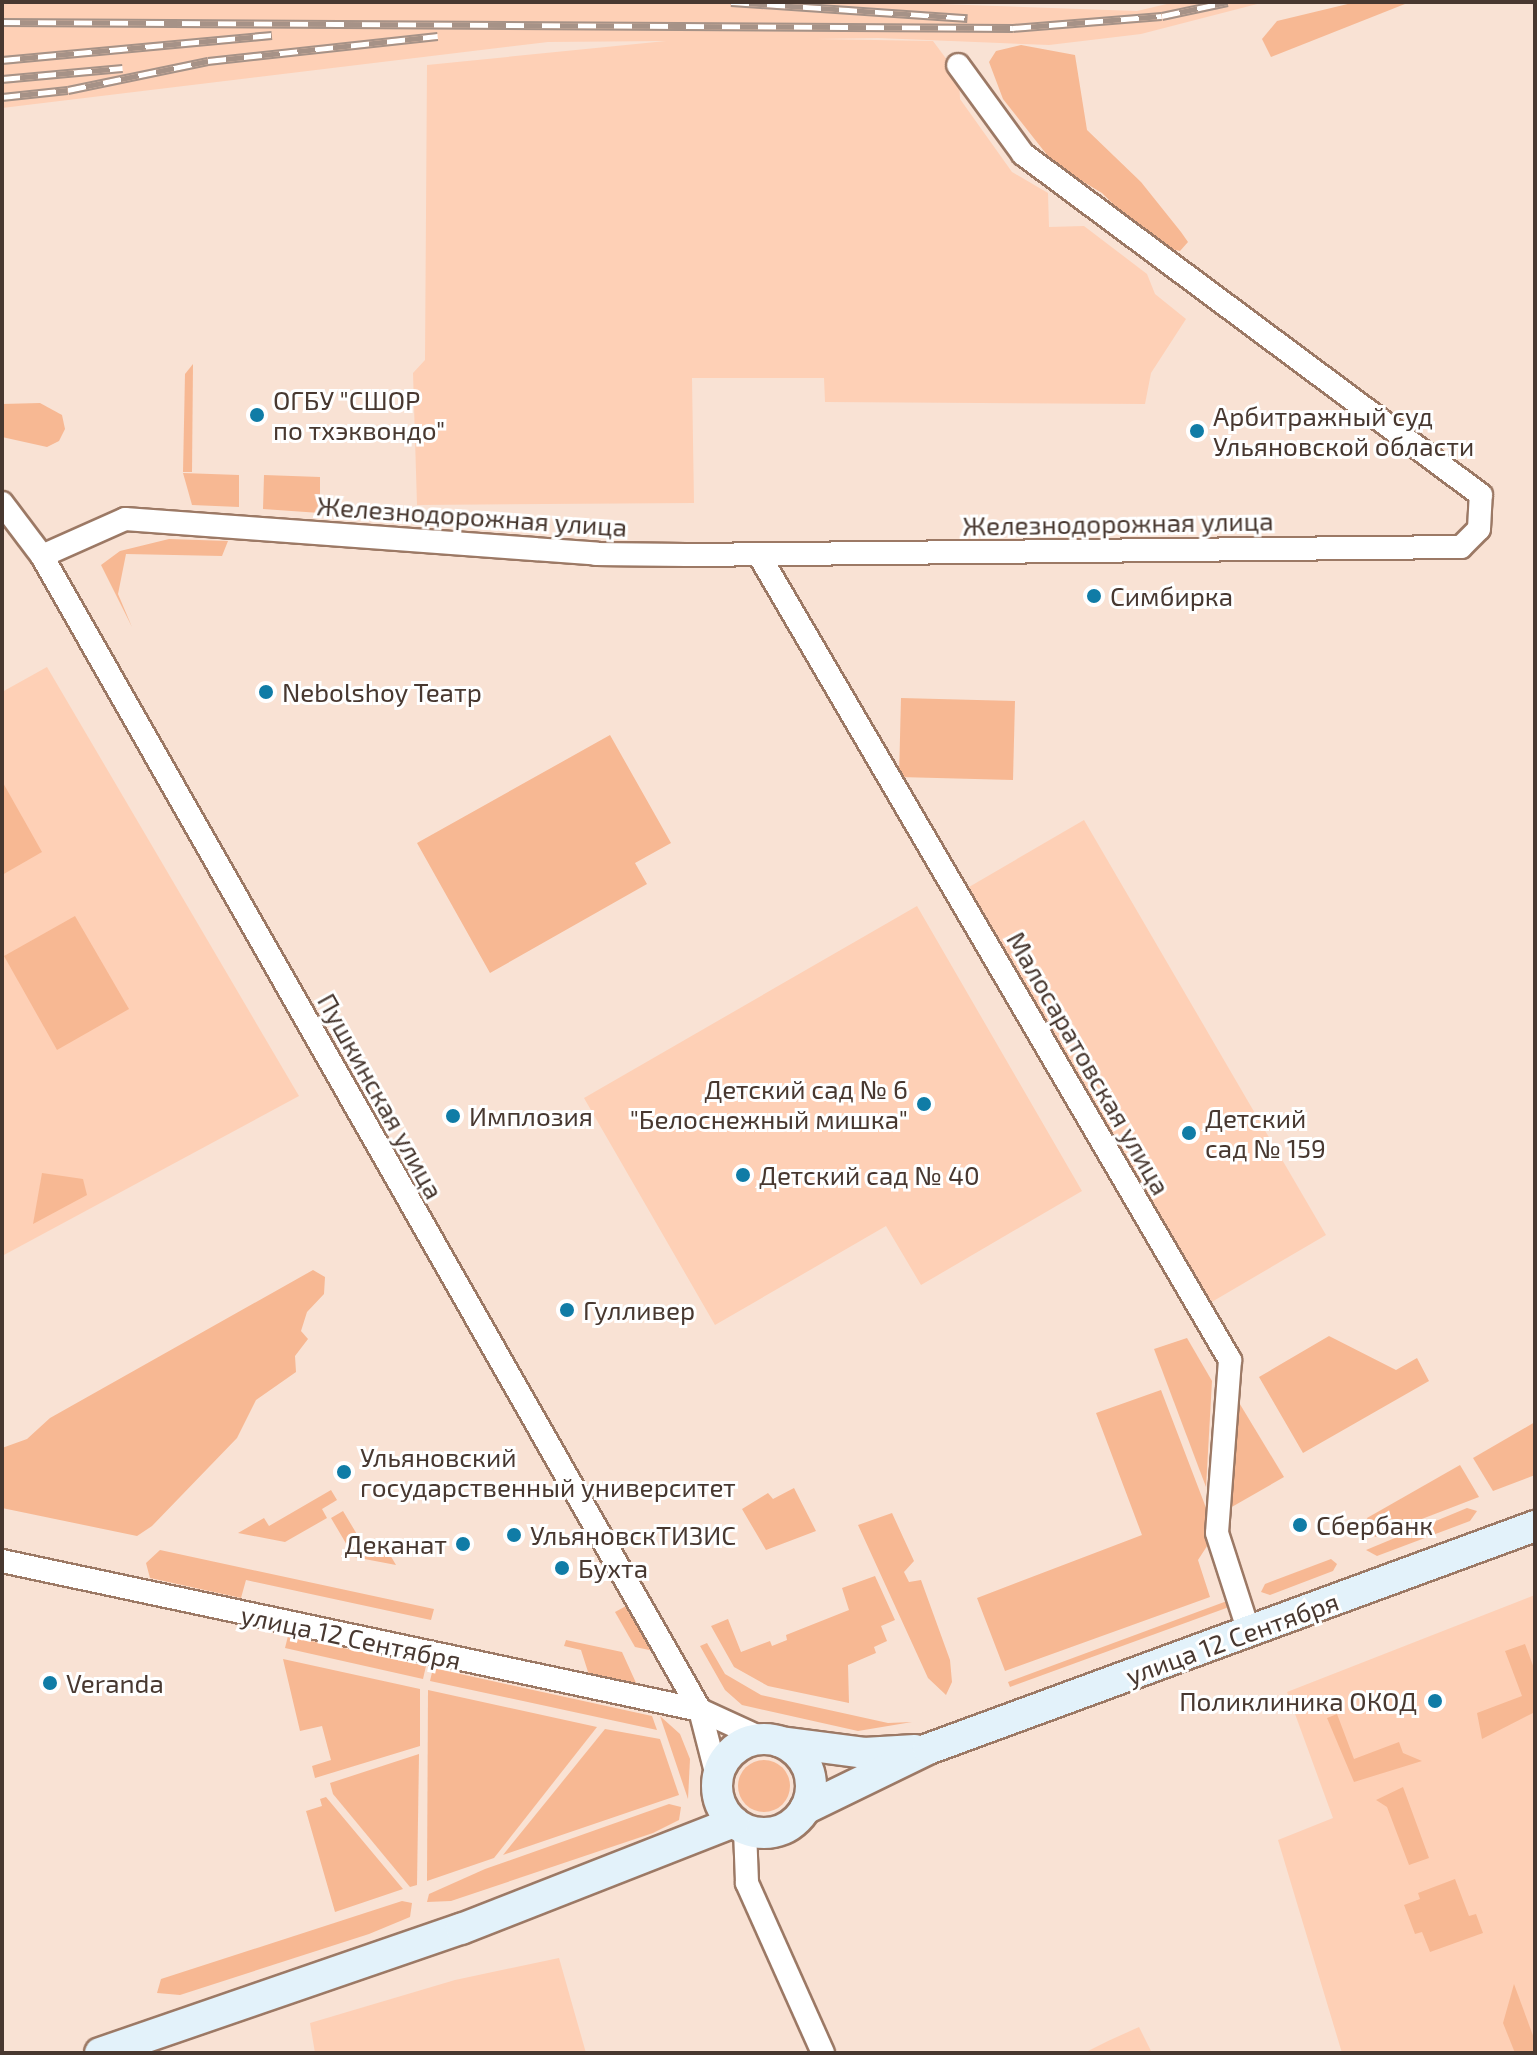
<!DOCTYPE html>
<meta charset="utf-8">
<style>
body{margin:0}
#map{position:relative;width:1537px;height:2055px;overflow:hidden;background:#f9e2d4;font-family:"Exo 2",sans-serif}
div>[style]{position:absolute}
.built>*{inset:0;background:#fed0b6}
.green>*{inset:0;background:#f7b893}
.round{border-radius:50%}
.roads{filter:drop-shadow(2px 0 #9c7965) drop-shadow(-2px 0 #9c7965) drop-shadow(0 2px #9c7965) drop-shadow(0 -2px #9c7965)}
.minor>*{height:22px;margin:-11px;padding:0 11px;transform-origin:11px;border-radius:11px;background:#fff}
.secondary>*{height:30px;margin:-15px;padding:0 15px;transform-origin:15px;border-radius:15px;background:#e3f2fa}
.secondary>.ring{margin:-15px;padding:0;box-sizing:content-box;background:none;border:30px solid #e3f2fa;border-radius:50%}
.rail>*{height:9px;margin-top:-4.5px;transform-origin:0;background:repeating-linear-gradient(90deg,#fff 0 18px,#a69287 0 36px);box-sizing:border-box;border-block:2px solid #a69287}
.dots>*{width:22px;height:22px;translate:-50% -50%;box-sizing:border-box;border:4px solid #fff;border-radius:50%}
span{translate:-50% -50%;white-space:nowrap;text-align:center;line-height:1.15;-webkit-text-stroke:6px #fff;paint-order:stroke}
.poi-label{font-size:26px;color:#483830}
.left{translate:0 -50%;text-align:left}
.right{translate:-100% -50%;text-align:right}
.street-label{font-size:26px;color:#483830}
.frame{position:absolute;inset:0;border:4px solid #483830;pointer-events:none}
</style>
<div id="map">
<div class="built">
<div style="clip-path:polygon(2px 2px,883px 2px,1137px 11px,1175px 2px,1265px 2px,1141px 34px,1049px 45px,878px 38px,816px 39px,933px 41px,959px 76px,960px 99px,1012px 172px,1048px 193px,1049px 227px,1084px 226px,1147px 274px,1155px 294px,1186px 319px,1151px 373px,1145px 404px,825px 402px,824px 378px,692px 378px,694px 503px,417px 505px,413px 373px,425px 360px,427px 65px,666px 41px,548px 42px,2px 108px)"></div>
<div style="clip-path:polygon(47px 667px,299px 1096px,2px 1256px,2px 692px)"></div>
<div style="clip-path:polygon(1084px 820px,1326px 1235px,1210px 1303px,969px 887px)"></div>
<div style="clip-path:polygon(917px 906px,1082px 1191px,921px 1285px,886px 1226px,715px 1325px,584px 1098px)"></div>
<div style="clip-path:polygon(1535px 1595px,1535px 2053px,1342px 2053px,1278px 1840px,1333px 1818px,1287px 1692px)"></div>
<div style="clip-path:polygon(559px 1958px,586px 2053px,315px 2053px,310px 2023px,455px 1980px)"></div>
<div style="clip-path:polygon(1139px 2027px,1152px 2053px,1084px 2053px,1108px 2041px)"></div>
</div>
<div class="green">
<div style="clip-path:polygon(1356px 2px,1410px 2px,1271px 57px,1262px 39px,1277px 21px)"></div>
<div style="clip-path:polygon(1021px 45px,1075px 55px,1087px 130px,1141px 182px,1181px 232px,1188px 242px,1180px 251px,1154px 245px,1102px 193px,1055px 165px,1003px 99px,989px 62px,996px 51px)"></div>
<div style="clip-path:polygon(193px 364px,192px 472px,183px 472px,185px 374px)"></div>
<div style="clip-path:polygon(40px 403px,62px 415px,65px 429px,59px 441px,47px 447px,2px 437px,2px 404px)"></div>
<div style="clip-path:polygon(183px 473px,239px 475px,239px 507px,192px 505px)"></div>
<div style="clip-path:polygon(264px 475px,320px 477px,320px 513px,263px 509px)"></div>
<div style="clip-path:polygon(169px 539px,228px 541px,222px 556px,126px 554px,118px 594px,132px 627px,101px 565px,120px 551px)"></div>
<div style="clip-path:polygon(901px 698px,1015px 701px,1013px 780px,899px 777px)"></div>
<div style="clip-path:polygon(610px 735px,671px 843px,635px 863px,647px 884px,490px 973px,417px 843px)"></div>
<div style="clip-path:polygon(2px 781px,42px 852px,2px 875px)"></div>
<div style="clip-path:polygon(75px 916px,129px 1009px,57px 1050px,4px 956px)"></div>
<div style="clip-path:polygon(42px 1173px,83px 1179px,87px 1195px,33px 1224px)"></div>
<div style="clip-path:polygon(313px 1270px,325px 1277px,324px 1294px,307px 1312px,301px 1331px,308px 1339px,295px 1356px,296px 1372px,256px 1400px,237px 1438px,152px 1526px,137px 1536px,2px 1508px,2px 1448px,27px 1439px,50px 1418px)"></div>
<div style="clip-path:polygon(1329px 1336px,1396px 1370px,1417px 1358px,1429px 1381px,1303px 1453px,1259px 1377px)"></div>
<div style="clip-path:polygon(1187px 1338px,1212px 1381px,1206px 1487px,1154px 1349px)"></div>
<div style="clip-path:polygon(1161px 1390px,1208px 1513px,1211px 1540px,1198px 1560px,1210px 1597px,1005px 1671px,977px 1598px,1142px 1535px,1096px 1413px)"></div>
<div style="clip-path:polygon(1235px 1396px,1284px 1477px,1223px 1512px)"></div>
<div style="clip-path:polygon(1535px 1422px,1535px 1475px,1493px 1491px,1473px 1458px)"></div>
<div style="clip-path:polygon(1460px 1465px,1479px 1497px,1375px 1537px,1367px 1518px)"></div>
<div style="clip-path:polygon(794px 1488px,816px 1531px,766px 1550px,742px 1509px,768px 1493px,773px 1499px)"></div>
<div style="clip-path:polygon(331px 1490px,337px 1500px,322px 1509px,327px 1518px,285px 1542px,238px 1533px,264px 1518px,269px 1526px)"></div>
<div style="clip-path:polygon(1467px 1508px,1477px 1511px,1470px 1521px,1377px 1556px,1366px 1550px)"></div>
<div style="clip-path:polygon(343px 1511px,364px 1546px,380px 1538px,396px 1565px,354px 1557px,331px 1518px)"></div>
<div style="clip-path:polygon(892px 1513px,914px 1561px,904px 1572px,909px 1582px,921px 1580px,950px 1660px,952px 1682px,946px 1695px,928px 1678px,858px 1525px)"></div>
<div style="clip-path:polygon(160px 1550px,434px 1609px,431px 1620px,246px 1580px,241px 1598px,150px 1578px,146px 1563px)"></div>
<div style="clip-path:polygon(1331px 1559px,1337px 1564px,1333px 1571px,1270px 1595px,1261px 1592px,1265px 1584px)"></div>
<div style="clip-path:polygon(875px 1576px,895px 1620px,881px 1626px,887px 1641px,874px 1647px,876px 1653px,848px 1665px,849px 1703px,768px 1686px,734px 1667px,711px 1626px,728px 1619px,741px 1652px,770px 1641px,772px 1646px,787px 1640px,786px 1635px,849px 1610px,842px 1588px)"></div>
<div style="clip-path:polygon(1227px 1601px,1229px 1607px,1010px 1687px,1008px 1682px)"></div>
<div style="clip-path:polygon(628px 1605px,654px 1651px,635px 1647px,615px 1612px)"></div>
<div style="clip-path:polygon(288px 1636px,426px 1666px,423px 1679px,285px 1648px)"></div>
<div style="clip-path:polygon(566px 1640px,622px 1652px,637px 1685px,589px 1675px,581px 1650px,564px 1646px)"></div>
<div style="clip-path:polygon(707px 1643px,725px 1674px,761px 1695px,888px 1723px,912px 1722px,858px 1731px,742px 1705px,725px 1690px,700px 1646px)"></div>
<div style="clip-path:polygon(1525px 1644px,1535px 1671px,1535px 1712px,1482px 1739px,1477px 1713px,1522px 1696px,1505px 1651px)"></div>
<div style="clip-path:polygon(283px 1659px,420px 1689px,420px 1746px,315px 1778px,312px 1766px,331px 1760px,322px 1726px,300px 1731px)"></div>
<div style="clip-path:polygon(433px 1668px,652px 1716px,657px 1730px,430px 1681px)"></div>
<div style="clip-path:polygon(428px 1690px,597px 1727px,494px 1858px,427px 1881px)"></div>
<div style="clip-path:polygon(1337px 1714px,1354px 1759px,1399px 1742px,1403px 1753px,1422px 1761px,1354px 1782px,1327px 1718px)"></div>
<div style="clip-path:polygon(660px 1716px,680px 1734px,690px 1759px,688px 1799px)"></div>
<div style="clip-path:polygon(605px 1729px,660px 1739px,679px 1795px,503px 1855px)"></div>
<div style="clip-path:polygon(419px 1754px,417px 1885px,410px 1887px,333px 1794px,330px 1783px)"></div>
<div class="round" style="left:738px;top:1760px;width:52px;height:52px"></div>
<div style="clip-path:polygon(1403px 1787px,1429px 1858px,1409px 1865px,1387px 1807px,1376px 1800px)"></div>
<div style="clip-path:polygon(326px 1797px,403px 1889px,335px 1912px,306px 1811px,322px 1806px,320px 1799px)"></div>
<div style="clip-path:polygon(669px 1804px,681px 1807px,679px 1820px,653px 1833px,451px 1901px,427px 1902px,429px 1894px,485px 1869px)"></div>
<div style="clip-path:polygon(1455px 1879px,1469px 1916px,1476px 1914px,1483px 1933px,1430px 1952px,1422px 1932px,1415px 1934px,1404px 1905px,1420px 1899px,1418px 1893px)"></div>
<div style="clip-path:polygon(402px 1901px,412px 1903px,410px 1917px,369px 1934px,180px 1995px,157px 1993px,161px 1979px)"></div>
<div style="clip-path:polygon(1514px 1984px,1535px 2041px,1535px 2053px,1515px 2053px,1503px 2023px)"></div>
</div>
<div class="roads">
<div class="minor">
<div style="left:2px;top:503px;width:66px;rotate:53deg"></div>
<div style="left:42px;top:556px;width:1328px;rotate:60.31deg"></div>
<div style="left:700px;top:1710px;width:68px;rotate:75.6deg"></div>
<div style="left:759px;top:555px;width:933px;rotate:59.67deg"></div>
<div style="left:1230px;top:1360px;width:173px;rotate:94.3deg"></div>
<div style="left:1217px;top:1533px;width:104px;rotate:72.1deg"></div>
<div style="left:42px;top:556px;width:91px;rotate:-24deg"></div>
<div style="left:125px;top:519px;width:472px;rotate:4.2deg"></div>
<div style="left:596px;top:554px;width:90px;rotate:0.6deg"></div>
<div style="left:686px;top:555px;width:775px;rotate:-0.59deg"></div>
<div style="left:1461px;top:547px;width:25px;rotate:-45deg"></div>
<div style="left:1479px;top:529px;width:34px;rotate:-87deg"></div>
<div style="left:1481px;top:495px;width:571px;rotate:-143.33deg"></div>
<div style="left:1023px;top:154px;width:110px;rotate:-126.1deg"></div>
<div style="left:2px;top:1561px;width:714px;rotate:12.05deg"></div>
<div style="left:700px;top:1710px;width:69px;rotate:24.7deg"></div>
<div style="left:745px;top:1830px;width:53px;rotate:87.8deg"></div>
<div style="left:747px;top:1883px;width:186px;rotate:65.9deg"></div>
</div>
<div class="secondary">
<div class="ring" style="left:717px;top:1739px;width:64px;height:64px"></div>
<div style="left:781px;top:1742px;width:84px;rotate:7.5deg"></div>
<div style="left:864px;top:1753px;width:51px;rotate:-3.4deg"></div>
<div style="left:805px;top:1809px;width:137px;rotate:-26deg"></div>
<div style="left:928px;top:1749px;width:647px;rotate:-20.17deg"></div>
<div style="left:100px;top:2053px;width:382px;rotate:-19deg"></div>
<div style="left:461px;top:1929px;width:293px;rotate:-21.4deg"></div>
</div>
</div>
<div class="rail">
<div style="left:731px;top:2px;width:237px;rotate:3.9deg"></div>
<div style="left:2px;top:22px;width:1011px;rotate:0.34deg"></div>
<div style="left:1013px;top:28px;width:149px;rotate:-4.6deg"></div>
<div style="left:1162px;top:16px;width:67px;rotate:-12deg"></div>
<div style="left:2px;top:60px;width:271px;rotate:-5.3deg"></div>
<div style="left:2px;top:79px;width:121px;rotate:-5.2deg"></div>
<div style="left:2px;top:97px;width:66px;rotate:-6.1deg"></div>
<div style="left:68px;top:90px;width:143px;rotate:-11.7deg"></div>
<div style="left:208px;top:61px;width:231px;rotate:-6.2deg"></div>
</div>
<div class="dots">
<div style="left:257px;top:415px;background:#107ca6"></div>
<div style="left:1197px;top:431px;background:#107ca6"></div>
<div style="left:1094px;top:596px;background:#107ca6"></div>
<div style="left:266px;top:692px;background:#107ca6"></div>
<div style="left:924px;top:1104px;background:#107ca6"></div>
<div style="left:453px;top:1116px;background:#107ca6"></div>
<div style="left:1189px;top:1133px;background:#107ca6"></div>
<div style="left:743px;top:1175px;background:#107ca6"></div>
<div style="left:567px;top:1310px;background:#107ca6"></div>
<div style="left:344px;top:1472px;background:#107ca6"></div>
<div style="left:1300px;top:1525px;background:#107ca6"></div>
<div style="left:514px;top:1535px;background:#107ca6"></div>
<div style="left:463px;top:1544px;background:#107ca6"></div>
<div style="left:562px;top:1568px;background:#107ca6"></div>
<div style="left:50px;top:1683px;background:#107ca6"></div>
<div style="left:1435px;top:1701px;background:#107ca6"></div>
</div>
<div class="poi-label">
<span class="left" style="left:273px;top:415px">ОГБУ "СШОР<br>по тхэквондо"</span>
<span class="left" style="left:1213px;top:431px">Арбитражный суд<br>Ульяновской области</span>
<span class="left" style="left:1110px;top:596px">Симбирка</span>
<span class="left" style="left:282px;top:692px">Nebolshoy Театр</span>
<span class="right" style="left:908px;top:1104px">Детский сад № 6<br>"Белоснежный мишка"</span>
<span class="left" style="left:469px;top:1116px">Имплозия</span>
<span class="left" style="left:1205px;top:1133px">Детский<br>сад № 159</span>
<span class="left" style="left:759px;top:1175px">Детский сад № 40</span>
<span class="left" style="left:583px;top:1310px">Гулливер</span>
<span class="left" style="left:360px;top:1472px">Ульяновский<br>государственный университет</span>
<span class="left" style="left:1316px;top:1525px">Сбербанк</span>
<span class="left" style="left:530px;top:1535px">УльяновскТИЗИС</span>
<span class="right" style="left:447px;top:1544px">Деканат</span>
<span class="left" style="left:578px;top:1568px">Бухта</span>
<span class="left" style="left:66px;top:1683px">Veranda</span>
<span class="right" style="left:1417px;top:1701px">Поликлиника ОКОД</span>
</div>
<div class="street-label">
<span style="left:472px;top:516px;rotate:4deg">Железнодорожная улица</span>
<span style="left:1118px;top:523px;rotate:-1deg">Железнодорожная улица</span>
<span style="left:1089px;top:1063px;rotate:60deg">Малосаратовская улица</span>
<span style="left:381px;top:1096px;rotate:61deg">Пушкинская улица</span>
<span style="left:351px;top:1637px;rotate:12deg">улица 12 Сентября</span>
<span style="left:1232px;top:1638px;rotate:-20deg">улица 12 Сентября</span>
</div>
<div class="frame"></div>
</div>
